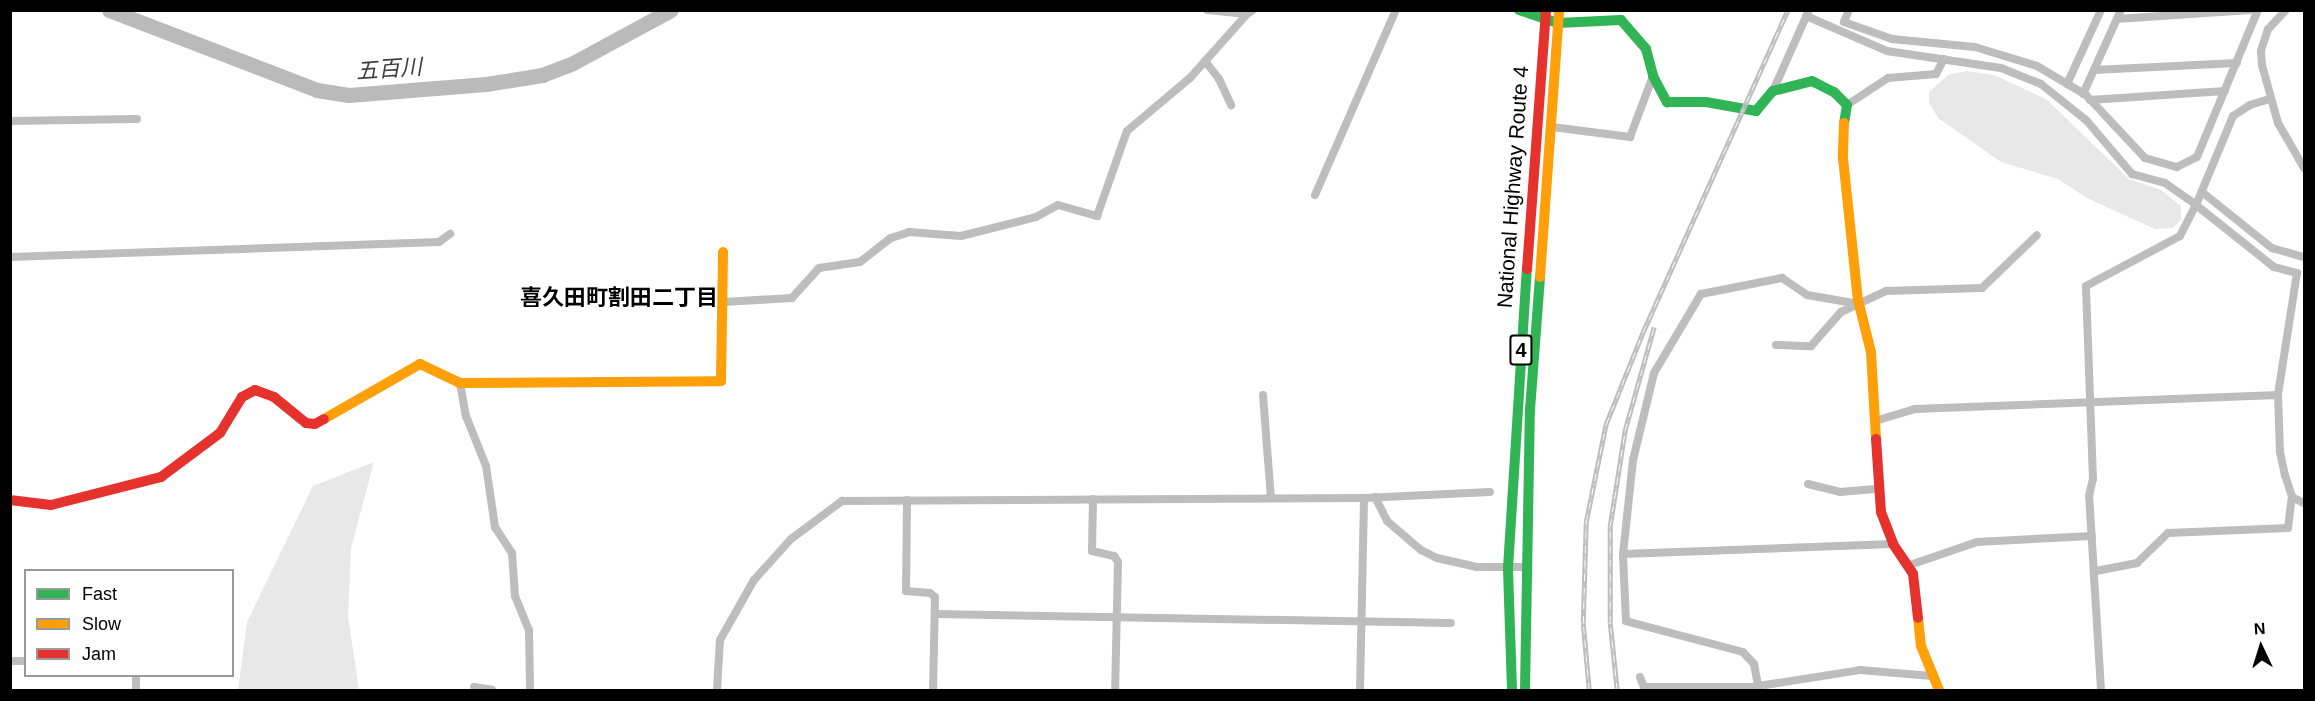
<!DOCTYPE html>
<meta charset="utf-8">
<style>
body{margin:0}
#map{position:relative;width:2315px;height:701px;overflow:hidden;background:#fff;font-family:Helvetica,"Noto Sans JP",sans-serif}
div>[style]{position:absolute}
.green>*{inset:0;background:#e8e8e8}
.river>*{height:15px;margin:-7.5px;padding:0 7.5px;transform-origin:7.5px;border-radius:7.5px;background:#bababa}
.street>*{height:8px;margin:-4px;padding:0 4px;transform-origin:4px;border-radius:4px;background:#bdbdbd}
.fast>*{height:10px;margin:-5px;padding:0 5px;transform-origin:5px;border-radius:5px;background:#30b455}
.slow>*{height:10px;margin:-5px;padding:0 5px;transform-origin:5px;border-radius:5px;background:#ff9f0a}
.jam>*{height:10px;margin:-5px;padding:0 5px;transform-origin:5px;border-radius:5px;background:#e5322d}
.rail>*{height:4.5px;margin-top:-2.25px;transform-origin:0;background:repeating-linear-gradient(90deg,#fff 0 7px,#bdbdbd 0 14px);box-sizing:border-box;border-block:2px solid #bdbdbd}
span{translate:-50% -50%;white-space:nowrap;text-align:center;line-height:1.15;-webkit-text-stroke:4.5px #fff;paint-order:stroke}
.shield-label span{padding:2px 4px;background:#fff;border:2px solid;border-radius:4px;-webkit-text-stroke-width:0}
.shield-label{font-size:20px;color:#000;font-weight:700}
.street-label{font-size:21px;color:#000}
.water-label{font-size:22px;color:#3e3e3e;font-style:italic}
.neighbourhood-label{font-size:22px;color:#000;font-weight:700}
.frame{position:absolute;inset:0;border:12px solid #000;pointer-events:none}
.legend{position:absolute;left:24px;top:569px;width:210px;height:108px;box-sizing:border-box;background:#fff;border:2px solid #999;margin:0;padding:8px 10px;list-style:none;font-size:18px;color:#000}
.legend li{display:flex;align-items:center;gap:12px;height:30px}
.legend b{width:30px;border:2px solid #999}
.north{position:absolute;left:2231px;top:617px;width:60px;height:60px;-webkit-text-stroke:4px #fff;paint-order:stroke;rotate:356deg;font-size:16px;font-weight:700;line-height:24px;text-align:center;color:#000}
.north::after{content:'';display:block;margin:auto;width:21px;height:27px;background:#000;clip-path:polygon(50% 0,100% 100%,50% 72%,0 100%)}
</style>
<div id="map">
<div class="green">
<div style="clip-path:polygon(1966px 71px,1994px 75px,2046px 99px,2129px 179px,2161px 190px,2181px 206px,2181px 220px,2173px 228px,2155px 229px,2087px 198px,2058px 179px,2001px 162px,1938px 118px,1929px 102px,1929px 92px,1948px 75px)"></div>
<div style="clip-path:polygon(374px 462px,351px 548px,348px 617px,359px 690px,238px 690px,247px 622px,313px 486px)"></div>
</div>
<div class="river">
<div style="left:109px;top:10px;width:223px;rotate:21deg"></div>
<div style="left:317px;top:90px;width:32px;rotate:9deg"></div>
<div style="left:349px;top:95px;width:137px;rotate:-4.6deg"></div>
<div style="left:486px;top:84px;width:57px;rotate:-9.1deg"></div>
<div style="left:542px;top:75px;width:33px;rotate:-21deg"></div>
<div style="left:573px;top:63px;width:111px;rotate:-28.4deg"></div>
</div>
<div class="street">
<div style="left:1207px;top:10px;width:40px;rotate:5.7deg"></div>
<div style="left:1247px;top:14px;width:7px;rotate:-34deg"></div>
<div style="left:1849px;top:10px;width:13px;rotate:113deg"></div>
<div style="left:1844px;top:22px;width:51px;rotate:19.5deg"></div>
<div style="left:1892px;top:39px;width:83px;rotate:5.5deg"></div>
<div style="left:1975px;top:47px;width:65px;rotate:17deg"></div>
<div style="left:2037px;top:66px;width:57px;rotate:30.6deg"></div>
<div style="left:2086px;top:95px;width:86px;rotate:46.9deg"></div>
<div style="left:2145px;top:158px;width:33px;rotate:16deg"></div>
<div style="left:2177px;top:167px;width:22px;rotate:-27deg"></div>
<div style="left:2197px;top:157px;width:159px;rotate:-67.5deg"></div>
<div style="left:2286px;top:10px;width:26px;rotate:133deg"></div>
<div style="left:2268px;top:29px;width:23px;rotate:108deg"></div>
<div style="left:2261px;top:51px;width:14px;rotate:86deg"></div>
<div style="left:2262px;top:65px;width:60px;rotate:74.6deg"></div>
<div style="left:2278px;top:123px;width:52px;rotate:60deg"></div>
<div style="left:1806px;top:16px;width:88px;rotate:23.4deg"></div>
<div style="left:1887px;top:51px;width:115px;rotate:8.5deg"></div>
<div style="left:2001px;top:68px;width:43px;rotate:21.8deg"></div>
<div style="left:2041px;top:84px;width:59px;rotate:38.8deg"></div>
<div style="left:2087px;top:121px;width:70px;rotate:49.7deg"></div>
<div style="left:2132px;top:174px;width:34px;rotate:15deg"></div>
<div style="left:2165px;top:183px;width:38px;rotate:35deg"></div>
<div style="left:2196px;top:205px;width:96px;rotate:-67.4deg"></div>
<div style="left:2233px;top:116px;width:20px;rotate:-33deg"></div>
<div style="left:2250px;top:105px;width:21px;rotate:-17deg"></div>
<div style="left:2117px;top:19px;width:133px;rotate:-3.9deg"></div>
<div style="left:1205px;top:61px;width:23px;rotate:52deg"></div>
<div style="left:1219px;top:79px;width:29px;rotate:65deg"></div>
<div style="left:2094px;top:70px;width:143px;rotate:-2.8deg"></div>
<div style="left:2067px;top:84px;width:81px;rotate:-65.3deg"></div>
<div style="left:1773px;top:91px;width:89px;rotate:-66deg"></div>
<div style="left:2083px;top:94px;width:92px;rotate:-65.7deg"></div>
<div style="left:2090px;top:100px;width:135px;rotate:-3.8deg"></div>
<div style="left:1847px;top:105px;width:49px;rotate:-33.4deg"></div>
<div style="left:1888px;top:78px;width:48px;rotate:-4.8deg"></div>
<div style="left:1936px;top:74px;width:17px;rotate:-62deg"></div>
<div style="left:10px;top:121px;width:127px;rotate:-0.9deg"></div>
<div style="left:1552px;top:127px;width:79px;rotate:7.3deg"></div>
<div style="left:1630px;top:137px;width:65px;rotate:-69.3deg"></div>
<div style="left:2202px;top:192px;width:90px;rotate:38.7deg"></div>
<div style="left:2272px;top:248px;width:33px;rotate:16deg"></div>
<div style="left:1315px;top:195px;width:202px;rotate:-66.4deg"></div>
<div style="left:10px;top:257px;width:429px;rotate:-2deg"></div>
<div style="left:439px;top:242px;width:14px;rotate:-36deg"></div>
<div style="left:724px;top:302px;width:68px;rotate:-3.4deg"></div>
<div style="left:792px;top:298px;width:40px;rotate:-48deg"></div>
<div style="left:819px;top:268px;width:41px;rotate:-8.3deg"></div>
<div style="left:860px;top:262px;width:39px;rotate:-38deg"></div>
<div style="left:891px;top:238px;width:19px;rotate:-18deg"></div>
<div style="left:909px;top:232px;width:52px;rotate:4.4deg"></div>
<div style="left:961px;top:236px;width:77px;rotate:-14.2deg"></div>
<div style="left:1036px;top:217px;width:25px;rotate:-29deg"></div>
<div style="left:1058px;top:205px;width:41px;rotate:15.8deg"></div>
<div style="left:1097px;top:216px;width:90px;rotate:-70.6deg"></div>
<div style="left:1127px;top:131px;width:82px;rotate:-40.1deg"></div>
<div style="left:1190px;top:78px;width:86px;rotate:-48.3deg"></div>
<div style="left:1776px;top:345px;width:35px;rotate:2deg"></div>
<div style="left:1811px;top:346px;width:45px;rotate:-48.6deg"></div>
<div style="left:1841px;top:312px;width:50px;rotate:-25deg"></div>
<div style="left:1886px;top:291px;width:96px;rotate:-1.8deg"></div>
<div style="left:1982px;top:288px;width:76px;rotate:-43.9deg"></div>
<div style="left:460px;top:383px;width:34px;rotate:80deg"></div>
<div style="left:466px;top:416px;width:54px;rotate:68.2deg"></div>
<div style="left:486px;top:466px;width:62px;rotate:81.6deg"></div>
<div style="left:495px;top:527px;width:31px;rotate:57deg"></div>
<div style="left:512px;top:553px;width:43px;rotate:86deg"></div>
<div style="left:515px;top:596px;width:37px;rotate:68deg"></div>
<div style="left:529px;top:630px;width:60px;rotate:89deg"></div>
<div style="left:1263px;top:395px;width:103px;rotate:85.6deg"></div>
<div style="left:1875px;top:421px;width:42px;rotate:-16.7deg"></div>
<div style="left:1915px;top:409px;width:363px;rotate:-2.2deg"></div>
<div style="left:2278px;top:395px;width:57px;rotate:88deg"></div>
<div style="left:2280px;top:452px;width:24px;rotate:78deg"></div>
<div style="left:2285px;top:475px;width:23px;rotate:72deg"></div>
<div style="left:2292px;top:497px;width:13px;rotate:27deg"></div>
<div style="left:1808px;top:484px;width:33px;rotate:14deg"></div>
<div style="left:1840px;top:492px;width:38px;rotate:-5deg"></div>
<div style="left:1375px;top:497px;width:27px;rotate:63deg"></div>
<div style="left:1387px;top:521px;width:45px;rotate:40.5deg"></div>
<div style="left:1421px;top:550px;width:18px;rotate:27deg"></div>
<div style="left:1437px;top:558px;width:41px;rotate:12.7deg"></div>
<div style="left:1477px;top:567px;width:48px"></div>
<div style="left:1093px;top:499px;width:52px;rotate:91.1deg"></div>
<div style="left:1092px;top:551px;width:23px;rotate:13deg"></div>
<div style="left:1114px;top:556px;width:7px;rotate:56deg"></div>
<div style="left:1118px;top:562px;width:128px;rotate:91.3deg"></div>
<div style="left:907px;top:500px;width:91px;rotate:90.6deg"></div>
<div style="left:906px;top:591px;width:24px;rotate:5deg"></div>
<div style="left:930px;top:593px;width:6px;rotate:39deg"></div>
<div style="left:935px;top:597px;width:93px;rotate:91.2deg"></div>
<div style="left:1623px;top:554px;width:95px;rotate:-83.9deg"></div>
<div style="left:1633px;top:460px;width:89px;rotate:-76.4deg"></div>
<div style="left:1654px;top:373px;width:92px;rotate:-59.3deg"></div>
<div style="left:1701px;top:294px;width:83px;rotate:-11.2deg"></div>
<div style="left:1782px;top:278px;width:30px;rotate:34deg"></div>
<div style="left:1807px;top:295px;width:53px;rotate:9.8deg"></div>
<div style="left:1907px;top:566px;width:74px;rotate:-18.9deg"></div>
<div style="left:1977px;top:542px;width:115px;rotate:-3deg"></div>
<div style="left:2096px;top:571px;width:42px;rotate:-11deg"></div>
<div style="left:2137px;top:563px;width:43px;rotate:-44.1deg"></div>
<div style="left:2168px;top:533px;width:120px;rotate:-2.4deg"></div>
<div style="left:2288px;top:528px;width:31px;rotate:-83deg"></div>
<div style="left:935px;top:614px;width:516px;rotate:1deg"></div>
<div style="left:10px;top:661px;width:16px"></div>
<div style="left:136px;top:676px;width:14px;rotate:90deg"></div>
<div style="left:1640px;top:677px;width:14px;rotate:69deg"></div>
<div style="left:1758px;top:685px;width:21px;rotate:-101deg"></div>
<div style="left:1754px;top:664px;width:16px;rotate:-133deg"></div>
<div style="left:1743px;top:652px;width:121px;rotate:-165.2deg"></div>
<div style="left:1626px;top:621px;width:67px;rotate:-92.6deg"></div>
<div style="left:1623px;top:554px;width:270px;rotate:-2.1deg"></div>
<div style="left:474px;top:687px;width:18px;rotate:9deg"></div>
<div style="left:1644px;top:687px;width:108px"></div>
<div style="left:1752px;top:687px;width:109px;rotate:-8.9deg"></div>
<div style="left:1860px;top:670px;width:72px;rotate:4.8deg"></div>
<div style="left:717px;top:690px;width:50px;rotate:-86.6deg"></div>
<div style="left:720px;top:640px;width:69px;rotate:-60.5deg"></div>
<div style="left:754px;top:580px;width:55px;rotate:-47.9deg"></div>
<div style="left:791px;top:539px;width:64px;rotate:-36.7deg"></div>
<div style="left:842px;top:501px;width:522px;rotate:-0.33deg"></div>
<div style="left:1364px;top:498px;width:126px;rotate:-2.7deg"></div>
<div style="left:1360px;top:690px;width:192px;rotate:-88.8deg"></div>
<div style="left:2101px;top:690px;width:194px;rotate:-93.5deg"></div>
<div style="left:2089px;top:496px;width:17px;rotate:-77deg"></div>
<div style="left:2093px;top:479px;width:193px;rotate:-92.1deg"></div>
<div style="left:2086px;top:286px;width:106px;rotate:-28deg"></div>
<div style="left:2180px;top:236px;width:35px;rotate:-63deg"></div>
<div style="left:2196px;top:205px;width:100px;rotate:38.5deg"></div>
<div style="left:2274px;top:267px;width:24px;rotate:15deg"></div>
<div style="left:2297px;top:273px;width:123px;rotate:98.9deg"></div>
</div>
<div class="fast">
<div style="left:1519px;top:10px;width:41px;rotate:18.4deg"></div>
<div style="left:1558px;top:23px;width:63px;rotate:-2.7deg"></div>
<div style="left:1621px;top:20px;width:38px;rotate:49deg"></div>
<div style="left:1646px;top:49px;width:28px;rotate:75deg"></div>
<div style="left:1653px;top:76px;width:30px;rotate:62deg"></div>
<div style="left:1667px;top:102px;width:39px"></div>
<div style="left:1706px;top:102px;width:51px;rotate:10.2deg"></div>
<div style="left:1756px;top:111px;width:26px;rotate:-50deg"></div>
<div style="left:1773px;top:91px;width:40px;rotate:-14.4deg"></div>
<div style="left:1812px;top:81px;width:25px;rotate:27deg"></div>
<div style="left:1834px;top:92px;width:18px;rotate:45deg"></div>
<div style="left:1847px;top:105px;width:18px;rotate:99deg"></div>
<div style="left:1512px;top:690px;width:122px;rotate:-91.9deg"></div>
<div style="left:1508px;top:568px;width:300px;rotate:-86.4deg"></div>
<div style="left:1525px;top:690px;width:280px;rotate:-89deg"></div>
<div style="left:1530px;top:410px;width:133px;rotate:-85.7deg"></div>
</div>
<div class="slow">
<div style="left:1844px;top:123px;width:35px;rotate:92deg"></div>
<div style="left:1843px;top:158px;width:143px;rotate:84deg"></div>
<div style="left:1858px;top:300px;width:54px;rotate:76deg"></div>
<div style="left:1871px;top:352px;width:87px;rotate:86.7deg"></div>
<div style="left:1540px;top:277px;width:268px;rotate:-85.9deg"></div>
<div style="left:324px;top:419px;width:111px;rotate:-29.8deg"></div>
<div style="left:420px;top:364px;width:44px;rotate:25.4deg"></div>
<div style="left:460px;top:383px;width:261px;rotate:-0.4deg"></div>
<div style="left:721px;top:381px;width:129px;rotate:-89.1deg"></div>
<div style="left:1918px;top:618px;width:28px;rotate:84deg"></div>
<div style="left:1921px;top:646px;width:48px;rotate:67.8deg"></div>
</div>
<div class="jam">
<div style="left:1527px;top:269px;width:260px;rotate:-85.8deg"></div>
<div style="left:1876px;top:439px;width:73px;rotate:86.1deg"></div>
<div style="left:1881px;top:512px;width:34px;rotate:69deg"></div>
<div style="left:1893px;top:544px;width:36px;rotate:56deg"></div>
<div style="left:1913px;top:574px;width:44px;rotate:83.5deg"></div>
<div style="left:10px;top:500px;width:41px;rotate:7deg"></div>
<div style="left:51px;top:505px;width:114px;rotate:-14.3deg"></div>
<div style="left:161px;top:477px;width:74px;rotate:-36.7deg"></div>
<div style="left:220px;top:433px;width:42px;rotate:-58.6deg"></div>
<div style="left:242px;top:397px;width:15px;rotate:-28deg"></div>
<div style="left:255px;top:390px;width:20px;rotate:20deg"></div>
<div style="left:274px;top:397px;width:41px;rotate:39.1deg"></div>
<div style="left:306px;top:423px;width:9px;rotate:6deg"></div>
<div style="left:315px;top:424px;width:10px;rotate:-29deg"></div>
</div>
<div class="rail">
<div style="left:1589px;top:690px;width:67px;rotate:-95.1deg"></div>
<div style="left:1583px;top:623px;width:101px;rotate:-88.3deg"></div>
<div style="left:1586px;top:522px;width:100px;rotate:-78.5deg"></div>
<div style="left:1606px;top:424px;width:99px;rotate:-68.1deg"></div>
<div style="left:1643px;top:332px;width:353px;rotate:-65.8deg"></div>
<div style="left:1617px;top:690px;width:67px;rotate:-96deg"></div>
<div style="left:1610px;top:623px;width:97px;rotate:-90deg"></div>
<div style="left:1610px;top:526px;width:97px;rotate:-81.1deg"></div>
<div style="left:1625px;top:430px;width:107px;rotate:-74.3deg"></div>
</div>
<div class="shield-label">
<span style="left:1521px;top:350px">4</span>
</div>
<div class="street-label">
<span style="left:1513px;top:187px;rotate:-86deg">National Highway Route 4</span>
</div>
<div class="water-label">
<span style="left:389px;top:69px;rotate:-4deg">五百川</span>
</div>
<div class="neighbourhood-label">
<span style="left:619px;top:298px">喜久田町割田二丁目</span>
</div>
<div class="frame"></div>
<ul class="legend">
<li><b style="height:8px;background:#30b455"></b>Fast</li>
<li><b style="height:8px;background:#ff9f0a"></b>Slow</li>
<li><b style="height:8px;background:#e5322d"></b>Jam</li>
</ul>
<div class="north">N</div>
</div>
